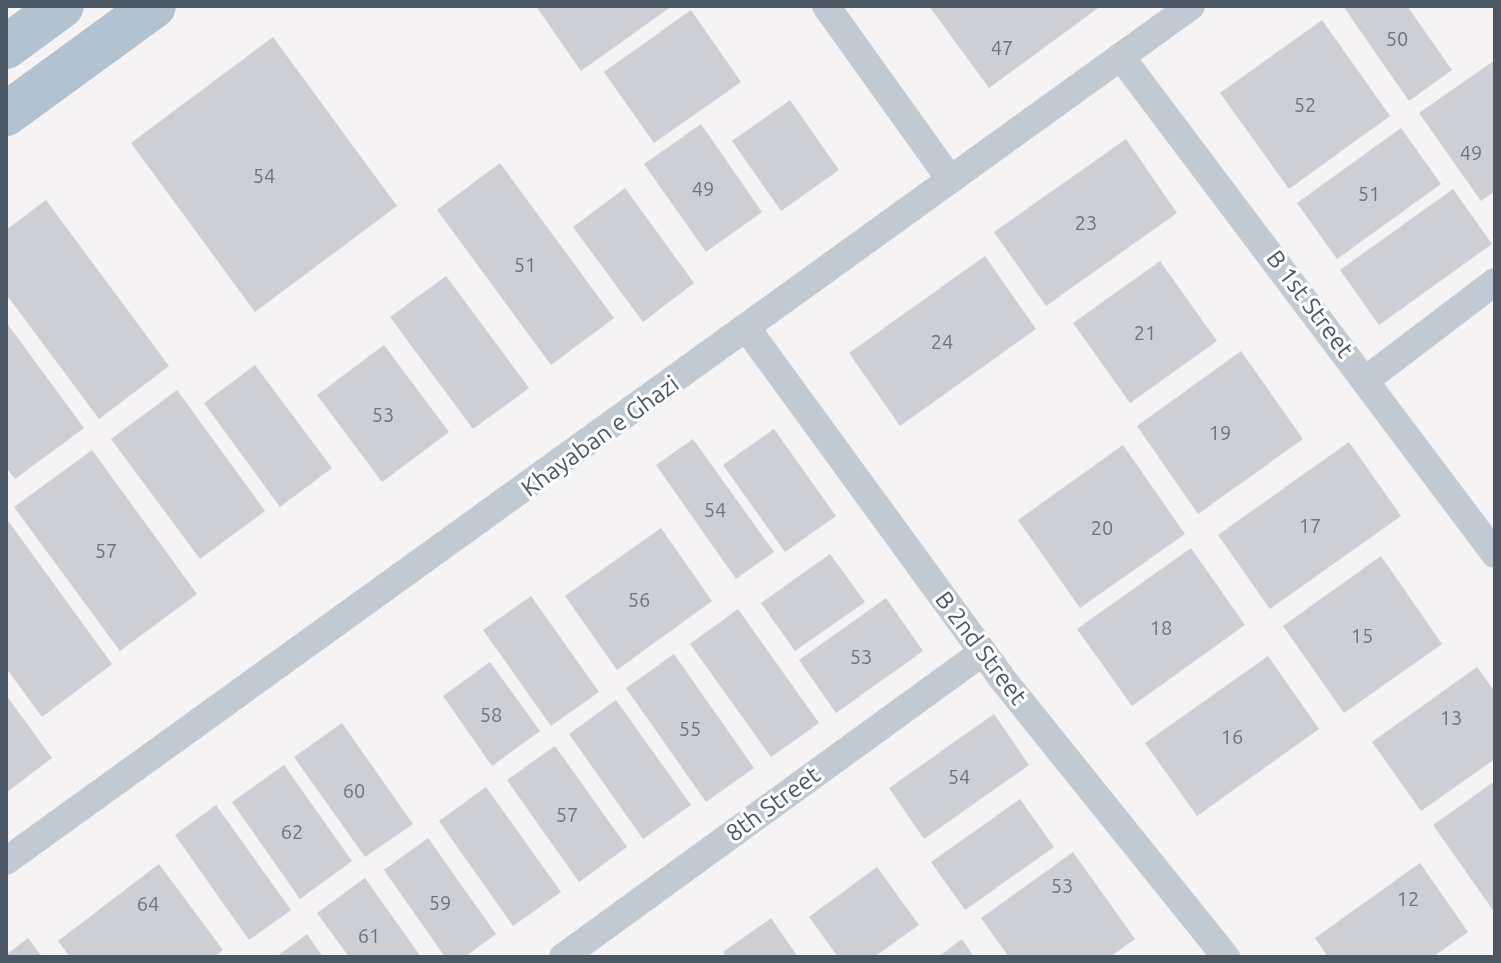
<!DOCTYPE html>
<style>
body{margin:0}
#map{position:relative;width:1501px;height:963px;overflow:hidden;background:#f5f3f3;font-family:Ubuntu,sans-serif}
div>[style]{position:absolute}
.building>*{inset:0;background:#cdcfd5}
.street>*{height:28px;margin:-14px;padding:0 14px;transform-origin:14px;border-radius:14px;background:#c1cad2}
.primary>*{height:44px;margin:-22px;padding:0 22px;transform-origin:22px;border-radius:22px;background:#b3c2d1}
span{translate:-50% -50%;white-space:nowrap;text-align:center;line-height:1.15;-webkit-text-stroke:6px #fff;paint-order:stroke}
.number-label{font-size:20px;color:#6b747e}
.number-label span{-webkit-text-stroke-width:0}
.street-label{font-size:24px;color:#4a5661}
.frame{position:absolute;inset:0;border:8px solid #4a5661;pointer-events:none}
</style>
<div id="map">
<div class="building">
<div style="clip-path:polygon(536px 6px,672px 6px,581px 71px)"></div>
<div style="clip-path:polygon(929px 6px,1101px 6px,989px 88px)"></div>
<div style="clip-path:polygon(1343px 6px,1407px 6px,1452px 70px,1409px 101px)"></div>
<div style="clip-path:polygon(691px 10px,741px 82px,654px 143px,604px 72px)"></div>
<div style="clip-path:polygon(1322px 20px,1390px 116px,1289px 189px,1220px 93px)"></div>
<div style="clip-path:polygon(273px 37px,397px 206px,255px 312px,131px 143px)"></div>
<div style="clip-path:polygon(1495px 60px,1495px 191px,1481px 201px,1419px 113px)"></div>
<div style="clip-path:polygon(790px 100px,839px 170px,781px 211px,732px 141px)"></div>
<div style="clip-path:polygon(701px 124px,762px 212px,706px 252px,644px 164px)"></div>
<div style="clip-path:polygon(1401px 128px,1441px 184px,1337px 259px,1297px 203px)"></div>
<div style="clip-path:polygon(1126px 139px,1177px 213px,1046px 306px,994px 232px)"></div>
<div style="clip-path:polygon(500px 163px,614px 318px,551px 365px,437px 210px)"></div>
<div style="clip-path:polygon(625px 188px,694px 283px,643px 322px,573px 227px)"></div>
<div style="clip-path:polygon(1453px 189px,1492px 244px,1379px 325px,1340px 270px)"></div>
<div style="clip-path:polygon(46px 200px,169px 366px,99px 419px,6px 294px,6px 230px)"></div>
<div style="clip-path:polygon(985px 256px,1036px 329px,900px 426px,849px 353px)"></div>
<div style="clip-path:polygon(1160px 261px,1217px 341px,1130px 403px,1073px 323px)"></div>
<div style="clip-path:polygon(446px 276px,529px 388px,473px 429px,390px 317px)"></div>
<div style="clip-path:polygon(6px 322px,84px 428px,15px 479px,6px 467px)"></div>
<div style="clip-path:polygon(384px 345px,449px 432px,382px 482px,317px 395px)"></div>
<div style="clip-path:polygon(1241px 351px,1303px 439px,1198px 514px,1137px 426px)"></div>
<div style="clip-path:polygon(255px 365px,332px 468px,280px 507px,204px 403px)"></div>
<div style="clip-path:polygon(177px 390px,265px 511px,200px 559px,111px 439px)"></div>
<div style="clip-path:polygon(774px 429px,836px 516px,785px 552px,723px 465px)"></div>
<div style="clip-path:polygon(693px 439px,774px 552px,736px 579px,656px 465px)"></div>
<div style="clip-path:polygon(1349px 442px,1401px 516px,1270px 609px,1218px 535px)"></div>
<div style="clip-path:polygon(1123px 445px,1185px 534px,1080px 608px,1018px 520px)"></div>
<div style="clip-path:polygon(92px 450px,197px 594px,120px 651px,14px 507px)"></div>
<div style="clip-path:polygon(6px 518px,112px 664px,42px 717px,6px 668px)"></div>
<div style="clip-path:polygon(661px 528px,712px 601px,617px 670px,565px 596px)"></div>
<div style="clip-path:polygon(1191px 548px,1245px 625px,1132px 706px,1077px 629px)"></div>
<div style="clip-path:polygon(830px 554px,865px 602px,795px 651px,761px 603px)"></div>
<div style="clip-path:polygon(1381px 556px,1442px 644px,1344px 713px,1283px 626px)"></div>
<div style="clip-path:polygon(531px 596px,599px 692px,551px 726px,483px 630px)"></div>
<div style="clip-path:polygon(886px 598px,923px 651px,836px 713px,799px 660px)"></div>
<div style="clip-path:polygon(738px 609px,819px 723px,771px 757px,690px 644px)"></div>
<div style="clip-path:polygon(674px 654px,754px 768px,706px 802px,626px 688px)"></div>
<div style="clip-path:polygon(1268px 656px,1319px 729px,1197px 816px,1145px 743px)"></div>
<div style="clip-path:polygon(490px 662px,540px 731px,492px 766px,443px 696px)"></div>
<div style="clip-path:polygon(1477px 667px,1495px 692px,1495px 759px,1421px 811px,1372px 742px)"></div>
<div style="clip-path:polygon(6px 695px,52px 758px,6px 793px)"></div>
<div style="clip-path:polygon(616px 700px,691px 805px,643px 839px,569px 734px)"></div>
<div style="clip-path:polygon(994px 714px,1029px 765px,924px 839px,889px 788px)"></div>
<div style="clip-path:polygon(342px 723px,413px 824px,365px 857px,294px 757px)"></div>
<div style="clip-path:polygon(555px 746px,627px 847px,579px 882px,507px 780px)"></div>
<div style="clip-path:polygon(284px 765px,352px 861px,300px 899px,232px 802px)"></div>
<div style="clip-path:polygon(1495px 781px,1495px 913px,1433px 825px)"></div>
<div style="clip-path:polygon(486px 787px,561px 892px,513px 926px,439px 821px)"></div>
<div style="clip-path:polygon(1020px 799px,1054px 847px,965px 910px,931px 862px)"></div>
<div style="clip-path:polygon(216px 805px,291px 910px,249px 940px,175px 835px)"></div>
<div style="clip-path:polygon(428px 838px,496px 934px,465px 957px,445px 957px,384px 870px)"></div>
<div style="clip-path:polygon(1073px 852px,1135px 939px,1110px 957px,1009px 957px,981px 918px)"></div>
<div style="clip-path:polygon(1420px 863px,1468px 932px,1433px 957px,1328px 957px,1315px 938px)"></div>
<div style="clip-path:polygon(159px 864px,223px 950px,214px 957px,70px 957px,58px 941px)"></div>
<div style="clip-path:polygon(877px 867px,919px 925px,874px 957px,838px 957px,809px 917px)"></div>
<div style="clip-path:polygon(365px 878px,421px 957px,349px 957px,317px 913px)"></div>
<div style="clip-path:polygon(771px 918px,798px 957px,726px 957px,723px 952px)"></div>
<div style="clip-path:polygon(307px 934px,323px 957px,276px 957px)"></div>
<div style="clip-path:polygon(28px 938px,42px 957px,6px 957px,6px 955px)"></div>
<div style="clip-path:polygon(962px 939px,974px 957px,938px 957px)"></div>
</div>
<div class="street">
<div style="left:826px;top:6px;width:213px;rotate:54.4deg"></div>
<div style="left:1121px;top:57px;width:622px;rotate:53.04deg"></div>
<div style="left:748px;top:330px;width:428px;rotate:53.9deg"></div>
<div style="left:1000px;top:676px;width:361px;rotate:51.2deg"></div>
<div style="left:1367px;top:379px;width:161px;rotate:-37.2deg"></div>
<div style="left:6px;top:861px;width:1461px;rotate:-35.81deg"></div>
<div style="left:563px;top:957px;width:519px;rotate:-35.99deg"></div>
</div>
<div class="primary">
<div style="left:6px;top:47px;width:69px;rotate:-36.2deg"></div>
<div style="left:6px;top:114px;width:183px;rotate:-36.1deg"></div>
</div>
<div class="number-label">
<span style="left:1397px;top:38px">50</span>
<span style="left:1002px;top:47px">47</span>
<span style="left:1305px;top:104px">52</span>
<span style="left:1471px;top:152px">49</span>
<span style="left:264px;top:175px">54</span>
<span style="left:703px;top:188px">49</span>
<span style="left:1369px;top:193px">51</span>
<span style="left:1086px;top:222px">23</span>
<span style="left:525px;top:264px">51</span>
<span style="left:1145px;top:332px">21</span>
<span style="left:942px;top:341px">24</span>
<span style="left:383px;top:414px">53</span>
<span style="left:1220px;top:432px">19</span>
<span style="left:715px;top:509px">54</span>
<span style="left:1310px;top:525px">17</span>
<span style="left:1102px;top:527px">20</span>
<span style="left:106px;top:550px">57</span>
<span style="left:639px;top:599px">56</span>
<span style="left:1161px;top:627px">18</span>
<span style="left:1362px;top:635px">15</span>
<span style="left:861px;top:656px">53</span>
<span style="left:491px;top:714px">58</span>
<span style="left:1451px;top:717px">13</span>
<span style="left:690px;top:728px">55</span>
<span style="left:1232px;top:736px">16</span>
<span style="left:959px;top:776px">54</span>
<span style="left:354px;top:790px">60</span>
<span style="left:567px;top:814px">57</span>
<span style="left:292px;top:831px">62</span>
<span style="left:1062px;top:885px">53</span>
<span style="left:1408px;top:898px">12</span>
<span style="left:440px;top:902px">59</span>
<span style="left:148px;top:903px">64</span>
<span style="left:369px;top:935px">61</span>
</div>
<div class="street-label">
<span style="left:1310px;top:304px;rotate:53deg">B 1st Street</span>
<span style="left:600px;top:436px;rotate:-36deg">Khayaban e Ghazi</span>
<span style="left:981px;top:648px;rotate:53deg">B 2nd Street</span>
<span style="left:773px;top:804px;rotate:-36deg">8th Street</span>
</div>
<div class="frame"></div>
</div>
